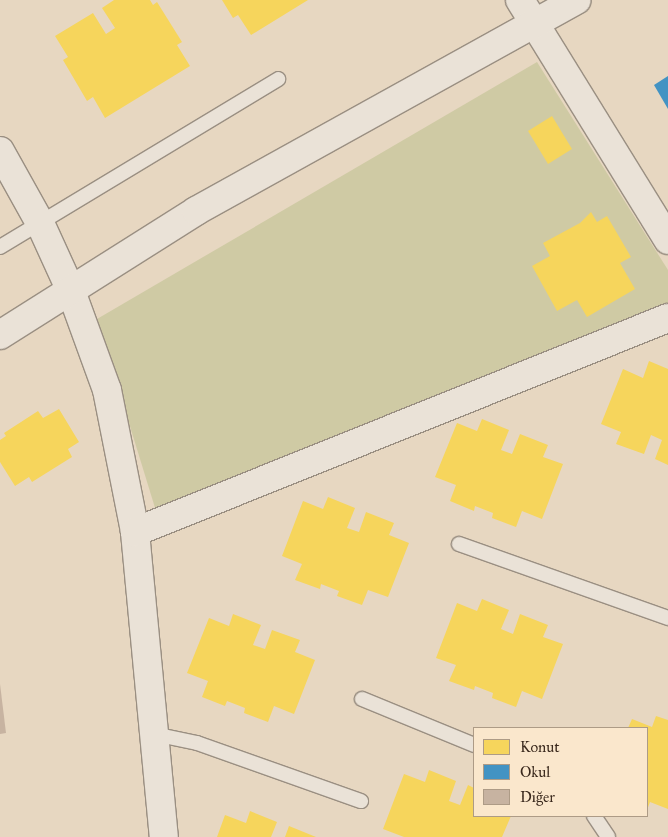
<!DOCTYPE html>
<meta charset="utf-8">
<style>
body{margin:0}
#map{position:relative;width:668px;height:837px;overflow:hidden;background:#e7d7c1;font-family:"IM FELL Great Primer",serif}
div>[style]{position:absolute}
.green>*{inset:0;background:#cfcaa4}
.homes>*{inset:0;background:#f6d55c}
.schools>*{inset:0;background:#4393c3}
.building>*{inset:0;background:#c7b3a1}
.roads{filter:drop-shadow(1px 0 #9a8f82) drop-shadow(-1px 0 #9a8f82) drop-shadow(0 1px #9a8f82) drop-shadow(0 -1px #9a8f82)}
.lane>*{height:14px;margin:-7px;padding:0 7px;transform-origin:7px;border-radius:7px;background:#eae2d7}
.street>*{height:28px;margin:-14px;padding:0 14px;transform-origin:14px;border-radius:14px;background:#eae2d7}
span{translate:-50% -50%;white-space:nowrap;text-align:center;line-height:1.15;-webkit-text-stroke:5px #fae7cc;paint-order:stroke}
.legend{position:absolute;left:473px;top:727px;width:175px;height:90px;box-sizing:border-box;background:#fae7cc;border:1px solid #ad9b86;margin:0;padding:6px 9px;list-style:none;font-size:15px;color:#39281c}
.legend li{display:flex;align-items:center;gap:10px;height:25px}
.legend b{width:25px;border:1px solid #ad9b86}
</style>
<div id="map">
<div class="green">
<div style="clip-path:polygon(537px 62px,668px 270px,668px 304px,156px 511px,97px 319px)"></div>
</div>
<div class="homes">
<div style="clip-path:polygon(114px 0,150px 0,153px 5px,157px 2px,182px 42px,177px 45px,190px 66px,105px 118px,93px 97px,87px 101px,63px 60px,68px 57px,55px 36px,93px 13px,106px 34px,115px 28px,102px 8px)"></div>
<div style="clip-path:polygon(222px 0,308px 0,251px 35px,238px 15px,233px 18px)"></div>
<div style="clip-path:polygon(552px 116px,572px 149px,548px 164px,528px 131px)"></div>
<div style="clip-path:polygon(591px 212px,597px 222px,607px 216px,631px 257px,620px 263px,635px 289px,587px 317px,577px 300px,557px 311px,532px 266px,550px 256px,543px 243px,580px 223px)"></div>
<div style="clip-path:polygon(649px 361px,668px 369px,668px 465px,655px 459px,662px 440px,651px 435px,644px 454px,616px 444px,621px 432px,601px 424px,623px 369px,643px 378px)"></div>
<div style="clip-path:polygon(59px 409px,79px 442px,68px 449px,72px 457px,32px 482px,29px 477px,15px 486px,0 462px,0 440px,6px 436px,4px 433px,38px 411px,43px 418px)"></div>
<div style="clip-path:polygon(482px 419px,509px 430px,501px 450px,512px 454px,520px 434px,548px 445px,543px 457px,563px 464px,542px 519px,522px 511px,516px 527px,492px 518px,493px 513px,475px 506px,474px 511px,450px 501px,456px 485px,435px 477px,457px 423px,477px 431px)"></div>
<div style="clip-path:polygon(328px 497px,355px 508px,347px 528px,359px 532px,366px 512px,394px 523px,389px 535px,409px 543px,388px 597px,368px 590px,362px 605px,337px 596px,339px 591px,321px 584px,320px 589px,295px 580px,302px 564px,282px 556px,303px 501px,323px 509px)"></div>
<div style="clip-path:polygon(482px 599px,509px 610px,501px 629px,513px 634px,520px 614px,548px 625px,543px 637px,563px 644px,542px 699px,522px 691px,516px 707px,492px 698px,493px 693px,475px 686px,474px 690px,449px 681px,456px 665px,436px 658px,457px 603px,477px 611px)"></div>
<div style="clip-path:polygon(233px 614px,261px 625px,253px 645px,265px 649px,272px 630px,300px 640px,295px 652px,315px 660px,294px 714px,274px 706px,268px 722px,244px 713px,245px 708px,227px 701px,225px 706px,202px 697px,208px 681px,187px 673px,209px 618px,229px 626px)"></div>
<div style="clip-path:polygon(656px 716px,668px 720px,668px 809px,650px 802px,647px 810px,647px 728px,628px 728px,632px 719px,652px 727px)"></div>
<div style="clip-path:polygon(429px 770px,456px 781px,449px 801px,460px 805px,468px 785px,474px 788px,474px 816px,511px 816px,502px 837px,404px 837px,383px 829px,404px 774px,425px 782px)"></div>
<div style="clip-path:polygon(250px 811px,277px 822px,271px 837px,217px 837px,225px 815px,246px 823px)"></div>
<div style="clip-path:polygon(289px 826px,316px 837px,285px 837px)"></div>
</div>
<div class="schools">
<div style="clip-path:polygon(668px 76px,668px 109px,654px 85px)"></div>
</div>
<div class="building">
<div style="clip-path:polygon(0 684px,6px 733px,0 734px)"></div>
</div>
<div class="roads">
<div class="lane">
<div style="left:0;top:247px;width:325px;rotate:-31.1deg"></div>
<div style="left:459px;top:544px;width:222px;rotate:19.5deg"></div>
<div style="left:362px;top:699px;width:121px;rotate:22.3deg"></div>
<div style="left:154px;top:734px;width:44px;rotate:11.8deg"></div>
<div style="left:197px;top:743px;width:174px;rotate:19.5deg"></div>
<div style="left:594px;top:816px;width:25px;rotate:56deg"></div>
</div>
<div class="street">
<div style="left:520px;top:0;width:282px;rotate:58.3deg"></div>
<div style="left:0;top:151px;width:82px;rotate:60.9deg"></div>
<div style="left:40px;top:223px;width:75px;rotate:65.5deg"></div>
<div style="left:71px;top:291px;width:105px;rotate:70deg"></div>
<div style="left:107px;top:390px;width:145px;rotate:78.8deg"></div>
<div style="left:135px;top:532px;width:306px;rotate:84.6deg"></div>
<div style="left:0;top:335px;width:232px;rotate:-32.3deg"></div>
<div style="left:196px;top:211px;width:435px;rotate:-29deg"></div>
<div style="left:135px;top:532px;width:574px;rotate:-21.88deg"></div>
</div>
</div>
<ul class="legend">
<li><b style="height:14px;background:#f6d55c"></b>Konut</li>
<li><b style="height:14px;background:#4393c3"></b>Okul</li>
<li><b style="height:14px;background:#c7b3a1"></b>Diğer</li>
</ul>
</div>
